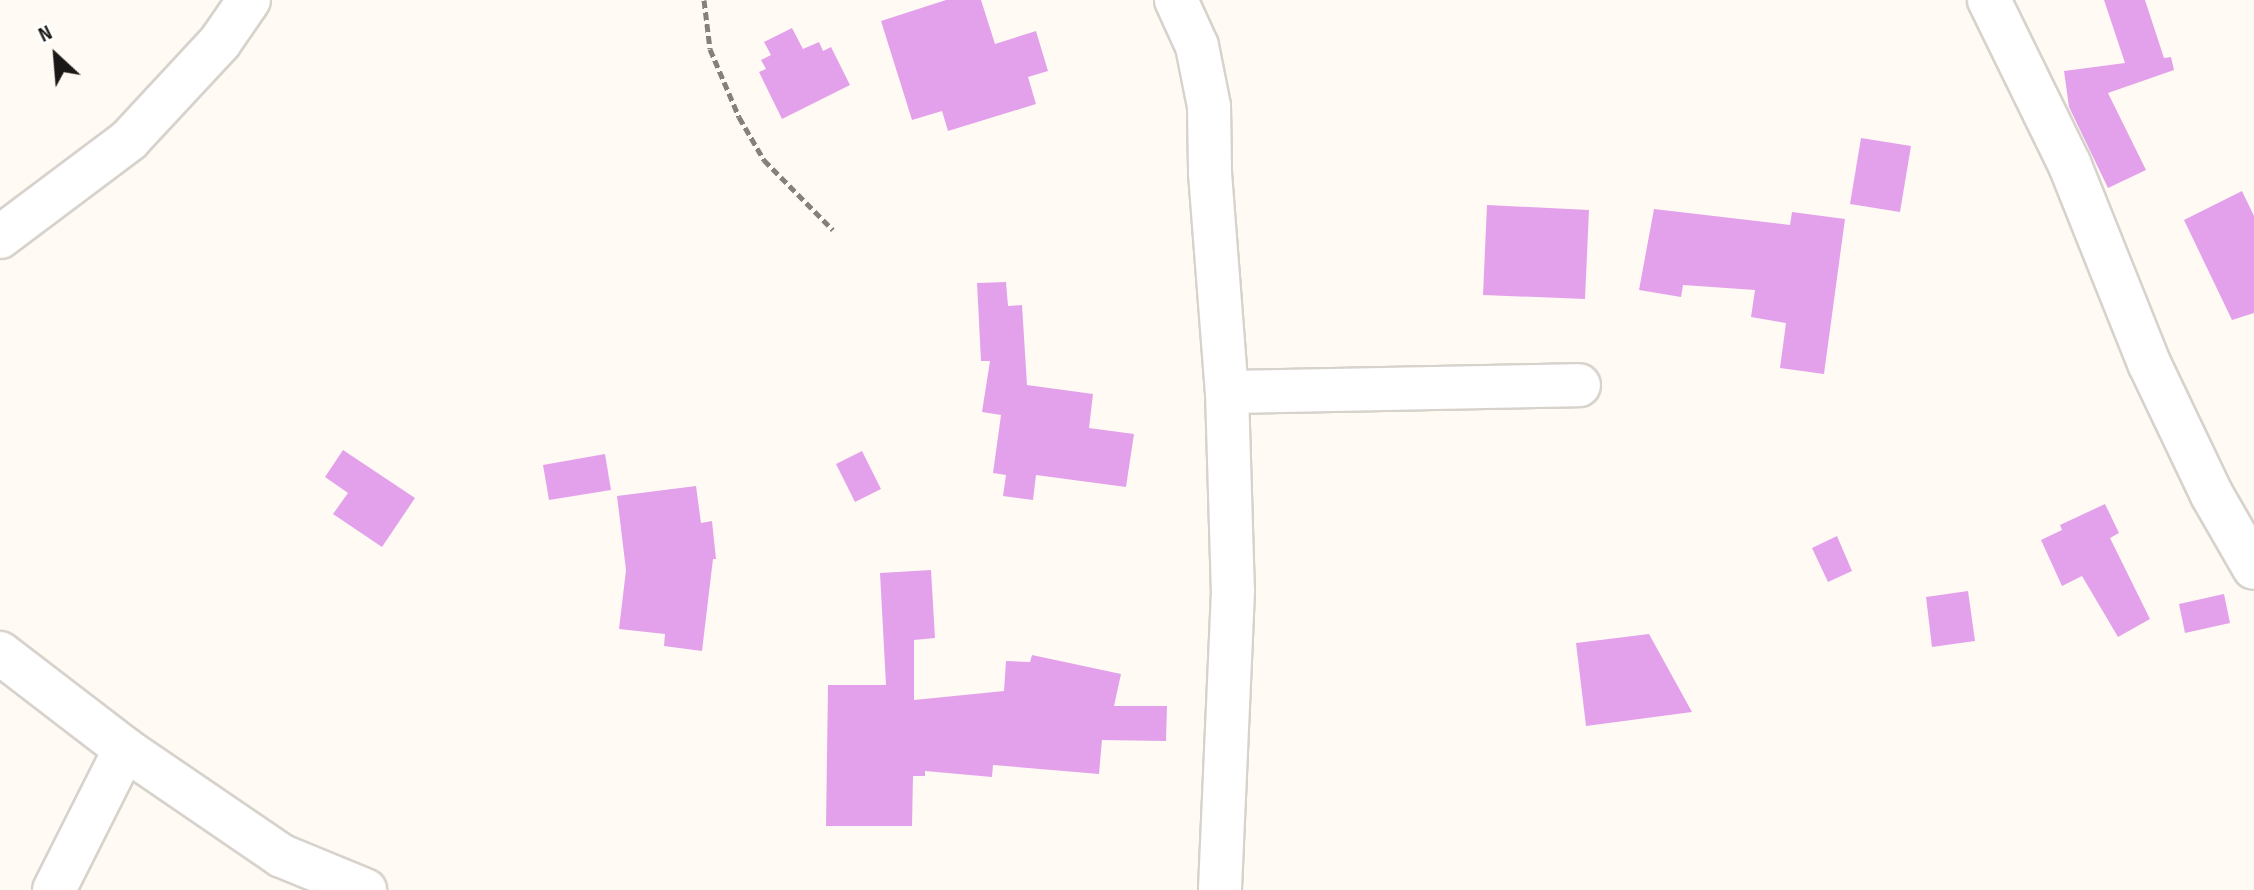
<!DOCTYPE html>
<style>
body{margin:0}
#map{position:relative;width:2254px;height:890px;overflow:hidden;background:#fffaf3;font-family:"Sofia Sans Condensed",sans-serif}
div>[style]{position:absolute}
.building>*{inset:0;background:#e4a1eb}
.path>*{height:5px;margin-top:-2.5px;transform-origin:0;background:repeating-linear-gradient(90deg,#84817d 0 8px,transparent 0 12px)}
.roads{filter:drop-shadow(2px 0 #d7d2cc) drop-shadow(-2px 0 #d7d2cc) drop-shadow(0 2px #d7d2cc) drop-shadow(0 -2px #d7d2cc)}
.street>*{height:42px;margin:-21px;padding:0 21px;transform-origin:21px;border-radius:21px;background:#fff}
span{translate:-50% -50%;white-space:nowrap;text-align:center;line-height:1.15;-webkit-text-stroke:6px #fff;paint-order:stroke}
.north{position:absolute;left:16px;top:16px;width:80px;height:80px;-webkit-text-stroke:6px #fff;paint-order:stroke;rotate:334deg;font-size:22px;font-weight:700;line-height:32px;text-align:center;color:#1b1917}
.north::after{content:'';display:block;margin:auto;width:28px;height:36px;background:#1b1917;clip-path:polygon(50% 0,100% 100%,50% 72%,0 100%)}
</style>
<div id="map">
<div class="building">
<div style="clip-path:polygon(946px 0,981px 0,995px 44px,1036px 31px,1048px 71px,1028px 77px,1036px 104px,948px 131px,942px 111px,912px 120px,881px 21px)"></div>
<div style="clip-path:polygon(2104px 0,2145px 0,2164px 58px,2171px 57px,2174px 70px,2108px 93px,2146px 170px,2108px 188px,2069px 107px,2064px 71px,2125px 63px)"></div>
<div style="clip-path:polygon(792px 28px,803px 49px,819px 42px,823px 51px,831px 47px,850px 85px,782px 119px,759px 72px,766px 69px,761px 60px,771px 55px,764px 42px)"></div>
<div style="clip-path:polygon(1861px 138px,1911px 146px,1900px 212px,1850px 204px)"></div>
<div style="clip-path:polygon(2242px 191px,2254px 216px,2254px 313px,2232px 320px,2184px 220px)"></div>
<div style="clip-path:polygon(1487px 205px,1589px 210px,1585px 299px,1483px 295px)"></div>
<div style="clip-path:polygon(1654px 209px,1790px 225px,1792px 212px,1845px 219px,1824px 374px,1780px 368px,1786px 323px,1751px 317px,1755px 290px,1683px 285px,1681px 297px,1639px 290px)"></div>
<div style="clip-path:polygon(1006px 282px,1008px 306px,1022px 305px,1027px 385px,1093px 394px,1089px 428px,1134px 434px,1126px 487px,1036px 475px,1033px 500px,1003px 496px,1006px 475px,993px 473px,1001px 415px,982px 412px,990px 361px,981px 361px,977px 283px)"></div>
<div style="clip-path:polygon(343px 450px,415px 498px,382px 547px,333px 514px,348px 493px,325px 477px)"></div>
<div style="clip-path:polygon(862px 451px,881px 489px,855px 502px,836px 464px)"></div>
<div style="clip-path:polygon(605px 454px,611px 490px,549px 500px,543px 465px)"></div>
<div style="clip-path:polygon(696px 486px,701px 523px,712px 521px,716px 559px,713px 559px,702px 651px,664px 646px,665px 634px,619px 629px,626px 570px,617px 496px)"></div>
<div style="clip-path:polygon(2105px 504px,2119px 533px,2110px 538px,2150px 619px,2118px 637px,2082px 576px,2062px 586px,2041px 540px,2062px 530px,2060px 525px)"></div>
<div style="clip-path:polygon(1837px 536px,1852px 571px,1828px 582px,1812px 548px)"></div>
<div style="clip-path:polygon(931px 570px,935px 638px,914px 640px,914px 700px,1004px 691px,1006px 661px,1030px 662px,1032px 655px,1121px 674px,1114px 706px,1167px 706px,1166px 741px,1102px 740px,1099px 774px,993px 765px,992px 777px,925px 771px,925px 776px,913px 776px,912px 826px,826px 826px,828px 685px,886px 685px,880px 573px)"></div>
<div style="clip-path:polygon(1968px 591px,1975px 641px,1932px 647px,1926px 597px)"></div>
<div style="clip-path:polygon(2224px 594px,2230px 623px,2185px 633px,2179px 604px)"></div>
<div style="clip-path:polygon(1649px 634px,1692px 712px,1586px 726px,1576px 643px)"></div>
</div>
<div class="path">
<div style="left:704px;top:0;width:49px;rotate:83deg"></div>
<div style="left:710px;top:49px;width:74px;rotate:66.9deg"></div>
<div style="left:739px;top:117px;width:50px;rotate:59.8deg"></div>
<div style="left:764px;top:160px;width:98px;rotate:45.4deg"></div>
</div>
<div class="roads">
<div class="street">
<div style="left:1176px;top:0;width:51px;rotate:65.5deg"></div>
<div style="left:1197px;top:46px;width:61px;rotate:78.7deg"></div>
<div style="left:1209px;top:106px;width:67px;rotate:89.1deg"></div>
<div style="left:1210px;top:173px;width:220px;rotate:85.6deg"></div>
<div style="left:1227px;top:392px;width:199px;rotate:88.3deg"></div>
<div style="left:1233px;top:591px;width:299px;rotate:92.5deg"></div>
<div style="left:1989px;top:0;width:182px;rotate:63.9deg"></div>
<div style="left:2069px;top:163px;width:215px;rotate:68.2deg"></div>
<div style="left:2149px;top:363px;width:146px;rotate:64.5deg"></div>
<div style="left:2212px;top:495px;width:84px;rotate:60.1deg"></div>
<div style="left:0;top:237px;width:161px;rotate:-36.9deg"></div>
<div style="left:129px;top:140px;width:134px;rotate:-47.1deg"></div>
<div style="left:220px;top:42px;width:51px;rotate:-55.4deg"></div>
<div style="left:1227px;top:392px;width:352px;rotate:-1.1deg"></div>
<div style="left:0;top:653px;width:158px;rotate:37.5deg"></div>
<div style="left:125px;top:749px;width:190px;rotate:34.3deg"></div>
<div style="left:282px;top:856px;width:90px;rotate:22.3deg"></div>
<div style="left:54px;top:890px;width:158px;rotate:-63.3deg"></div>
</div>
</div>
<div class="north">N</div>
</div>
